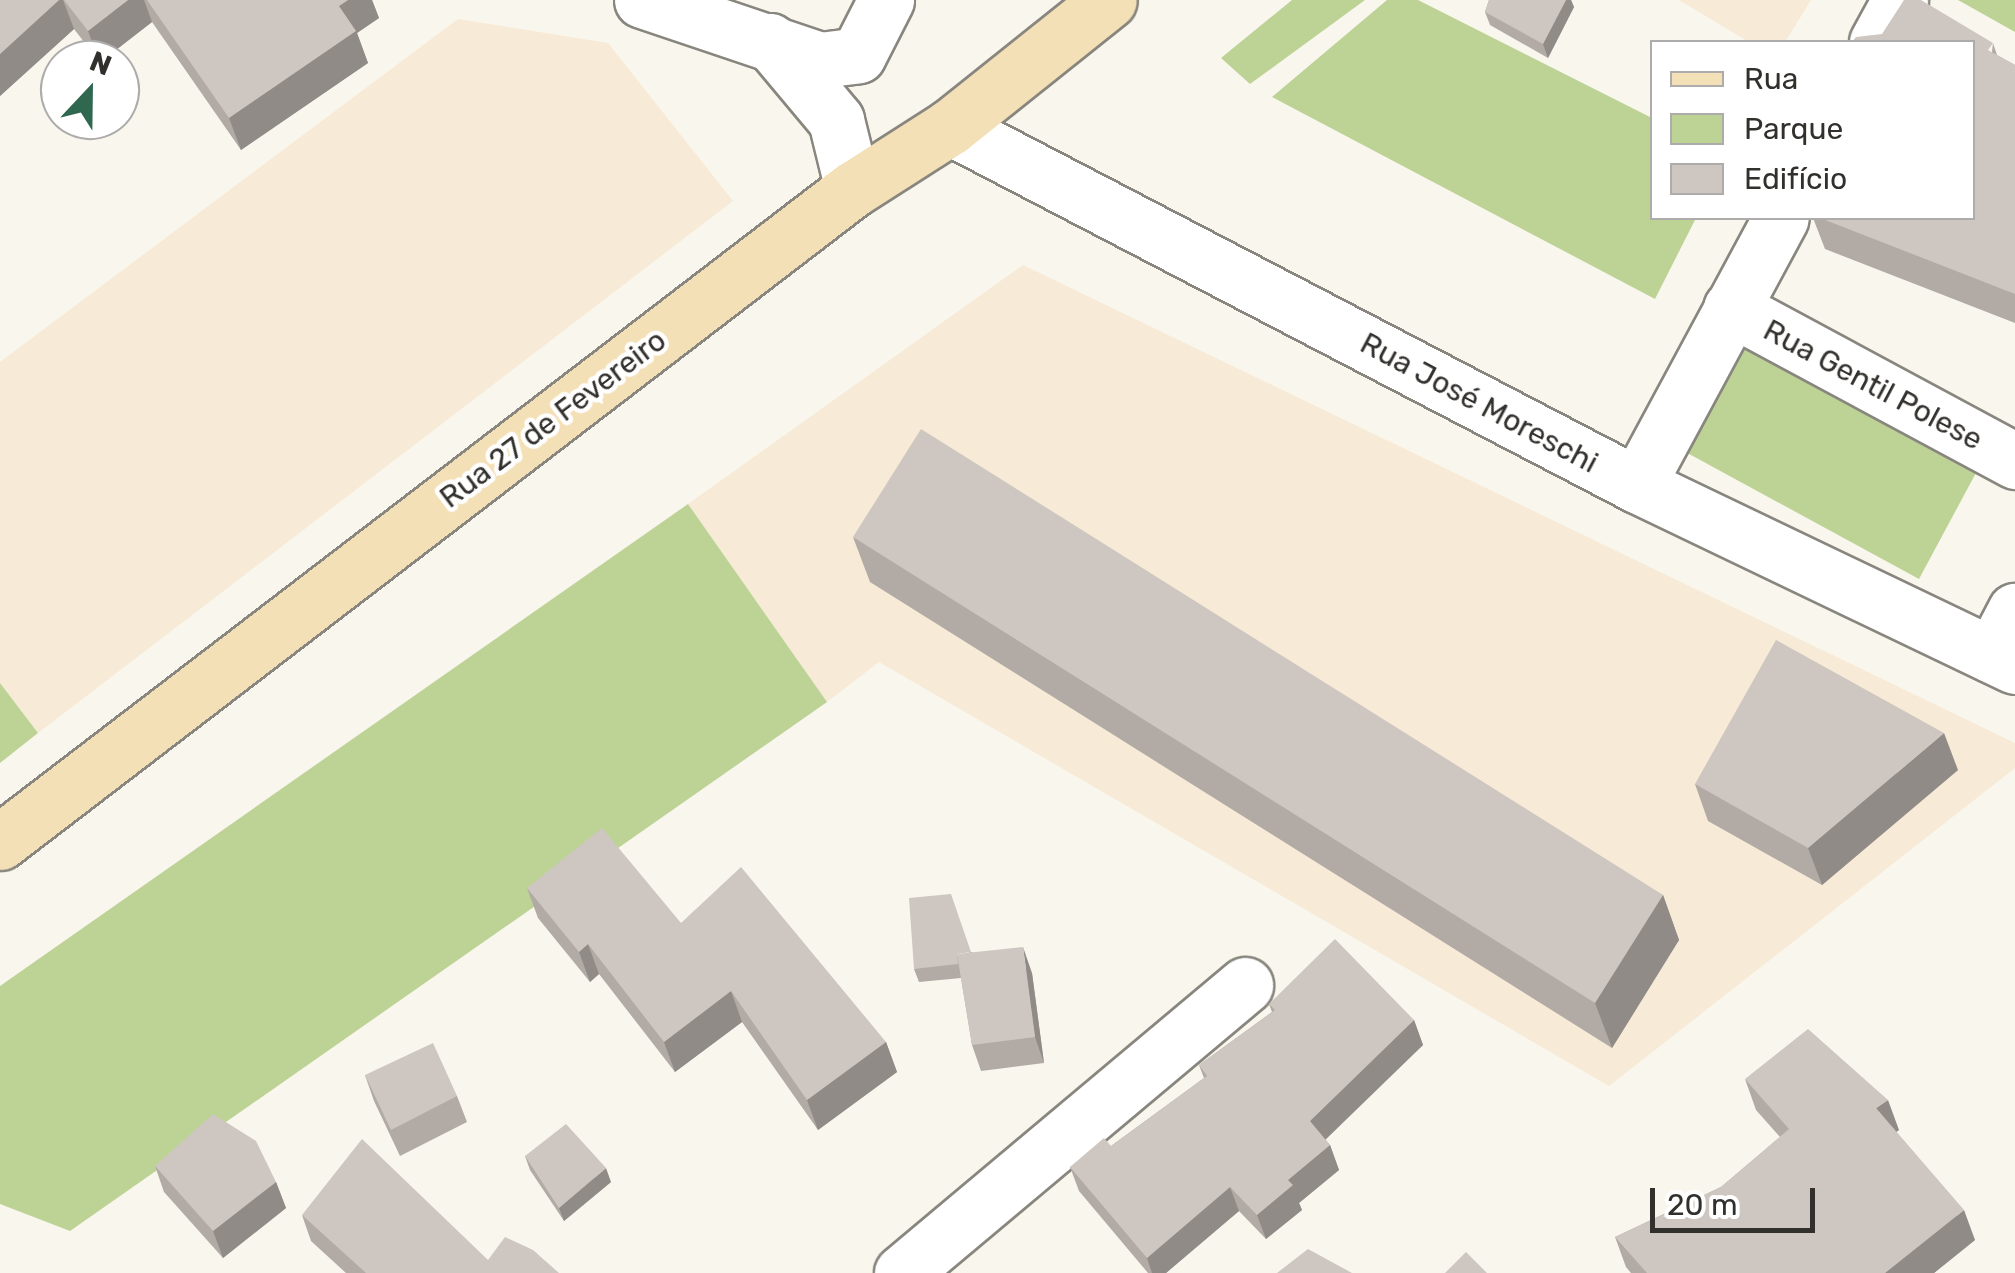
<!DOCTYPE html>
<meta charset="utf-8">
<style>
body{margin:0}
#map{position:relative;width:2015px;height:1273px;overflow:hidden;background:#f9f6ed;font-family:Rubik,sans-serif}
div>[style]{position:absolute}
.industrial>*{inset:0;background:#f7ead6}
.green>*{inset:0;background:#bdd396}
.roads{filter:drop-shadow(2px 0 #88867e) drop-shadow(-2px 0 #88867e) drop-shadow(0 2px #88867e) drop-shadow(0 -2px #88867e)}
.minor>*{height:55px;margin:-27.5px;padding:0 27.5px;transform-origin:27.5px;border-radius:27.5px;background:#fff}
.secondary>*{height:55px;margin:-27.5px;padding:0 27.5px;transform-origin:27.5px;border-radius:27.5px;background:#f4e0b7}
.wall>*{inset:0;background:#b1aaa5}
.shaded-wall>*{inset:0;background:#908b86}
.building>*{inset:0;background:#cec6c0}
span{translate:-50% -50%;white-space:nowrap;text-align:center;line-height:1.15;-webkit-text-stroke:9px #fff;paint-order:stroke}
.street-label{font-size:30px;color:#32302d}
.legend{position:absolute;left:1650px;top:40px;width:325px;height:180px;box-sizing:border-box;background:#fff;border:2px solid #adacab;margin:0;padding:12px 18px;list-style:none;font-size:30px;color:#32302d}
.legend li{display:flex;align-items:center;gap:20px;height:50px}
.legend b{width:50px;border:2px solid #adacab}
.north{position:absolute;left:40px;top:40px;width:100px;height:100px;box-sizing:border-box;background:#fff;border:2px solid #adacab;border-radius:50%;rotate:22deg;font-size:28px;font-weight:700;line-height:40px;text-align:center;color:#32302d}
.north::after{content:'';display:block;margin:auto;width:35px;height:45px;background:#2f674f;clip-path:polygon(50% 0,100% 100%,50% 72%,0 100%)}
.scale{position:absolute;left:1650px;top:1188px;width:165px;height:45px;box-sizing:border-box;border:5px solid #32302d;border-top:0;padding-left:12px;font-size:30px;line-height:35px;white-space:nowrap;color:#32302d;-webkit-text-stroke:8px #fff;paint-order:stroke}
</style>
<div id="map">
<div class="industrial">
<div style="clip-path:polygon(1679px 0,1811px 0,1785px 42px,1749px 42px)"></div>
<div style="clip-path:polygon(458px 19px,608px 43px,733px 201px,38px 733px,0 683px,0 362px)"></div>
<div style="clip-path:polygon(1023px 265px,2015px 743px,2015px 768px,1609px 1086px,879px 662px,827px 702px,688px 504px)"></div>
</div>
<div class="green">
<div style="clip-path:polygon(1292px 0,1365px 0,1250px 84px,1221px 58px)"></div>
<div style="clip-path:polygon(1387px 0,1418px 0,1652px 118px,1652px 218px,1696px 218px,1655px 299px,1272px 97px)"></div>
<div style="clip-path:polygon(1958px 0,2015px 0,2015px 32px)"></div>
<div style="clip-path:polygon(1727px 335px,1977px 471px,1919px 579px,1669px 443px)"></div>
<div style="clip-path:polygon(688px 504px,827px 702px,70px 1231px,0 1204px,0 986px)"></div>
<div style="clip-path:polygon(0 683px,38px 733px,0 763px)"></div>
</div>
<div class="roads">
<div class="minor">
<div style="left:642px;top:0;width:188px;rotate:18.6deg"></div>
<div style="left:820px;top:60px;width:38px;rotate:-7deg"></div>
<div style="left:858px;top:55px;width:62px;rotate:-63deg"></div>
<div style="left:770px;top:41px;width:103px;rotate:50.1deg"></div>
<div style="left:836px;top:120px;width:71px;rotate:76.2deg"></div>
<div style="left:1877px;top:42px;width:48px;rotate:-61.3deg"></div>
<div style="left:950px;top:127px;width:775px;rotate:27.52deg"></div>
<div style="left:1637px;top:485px;width:419px;rotate:25.6deg"></div>
<div style="left:1731px;top:308px;width:323px;rotate:28.3deg"></div>
<div style="left:1637px;top:485px;width:303px;rotate:-61.7deg"></div>
<div style="left:1992px;top:655px;width:50px;rotate:-62.4deg"></div>
<div style="left:902px;top:1273px;width:448px;rotate:-40deg"></div>
</div>
<div class="secondary">
<div style="left:0;top:842px;width:1074px;rotate:-37.44deg"></div>
<div style="left:853px;top:189px;width:115px;rotate:-32.6deg"></div>
<div style="left:950px;top:127px;width:203px;rotate:-38.6deg"></div>
</div>
</div>
<div class="wall">
<div style="clip-path:polygon(0 0,372px 0,379px 18px,357px 33px,368px 63px,241px 150px,152px 22px,103px 60px,98px 60px,74px 29px,0 96px)"></div>
<div style="clip-path:polygon(1489px 0,1571px 0,1574px 7px,1548px 58px,1490px 25px,1485px 12px)"></div>
<div style="clip-path:polygon(1993px 43px,1997px 55px,2015px 65px,2015px 323px,1825px 249px,1813px 218px,1972px 218px)"></div>
<div style="clip-path:polygon(853px 537px,1663px 895px,1679px 940px,1612px 1048px,870px 582px)"></div>
<div style="clip-path:polygon(1958px 770px,1822px 885px,1708px 821px,1695px 784px)"></div>
<div style="clip-path:polygon(527px 888px,681px 923px,886px 1042px,897px 1072px,818px 1130px,742px 1022px,675px 1072px,599px 974px,590px 982px,538px 918px)"></div>
<div style="clip-path:polygon(971px 952px,1032px 973px,1044px 1063px,981px 1071px,972px 1045px,961px 978px,919px 982px,914px 969px)"></div>
<div style="clip-path:polygon(1269px 1004px,1414px 1020px,1423px 1045px,1325px 1139px,1330px 1145px,1339px 1170px,1299px 1203px,1302px 1210px,1266px 1239px,1239px 1211px,1166px 1273px,1148px 1273px,1079px 1191px,1070px 1167px,1111px 1146px,1204px 1078px,1199px 1065px,1272px 1012px)"></div>
<div style="clip-path:polygon(365px 1075px,457px 1096px,467px 1122px,400px 1156px,374px 1101px)"></div>
<div style="clip-path:polygon(1745px 1079px,1899px 1130px,1896px 1132px,1975px 1240px,1934px 1273px,1631px 1273px,1626px 1267px,1615px 1237px,1721px 1187px,1780px 1137px,1756px 1110px)"></div>
<div style="clip-path:polygon(525px 1156px,611px 1182px,564px 1221px,530px 1170px)"></div>
<div style="clip-path:polygon(155px 1166px,276px 1182px,286px 1208px,223px 1258px,164px 1192px)"></div>
<div style="clip-path:polygon(302px 1215px,488px 1260px,559px 1273px,346px 1273px,311px 1241px)"></div>
</div>
<div class="shaded-wall">
<div style="clip-path:polygon(59px 0,63px 0,74px 29px,0 96px,0 54px)"></div>
<div style="clip-path:polygon(128px 0,144px 0,152px 22px,103px 60px,99px 60px,88px 31px)"></div>
<div style="clip-path:polygon(348px 0,372px 0,379px 18px,357px 33px,368px 63px,241px 150px,229px 118px,339px 6px)"></div>
<div style="clip-path:polygon(1566px 0,1571px 0,1574px 7px,1548px 58px,1543px 44px)"></div>
<div style="clip-path:polygon(1944px 733px,1958px 770px,1822px 885px,1808px 848px)"></div>
<div style="clip-path:polygon(1663px 895px,1679px 940px,1612px 1048px,1595px 1003px)"></div>
<div style="clip-path:polygon(588px 944px,599px 974px,590px 982px,579px 952px)"></div>
<div style="clip-path:polygon(1023px 947px,1032px 973px,1044px 1063px,1035px 1037px)"></div>
<div style="clip-path:polygon(731px 991px,742px 1022px,675px 1072px,664px 1042px)"></div>
<div style="clip-path:polygon(1414px 1020px,1423px 1045px,1319px 1146px,1310px 1121px)"></div>
<div style="clip-path:polygon(886px 1042px,897px 1072px,818px 1130px,807px 1100px)"></div>
<div style="clip-path:polygon(1888px 1100px,1899px 1130px,1887px 1138px,1876px 1108px)"></div>
<div style="clip-path:polygon(1330px 1145px,1339px 1170px,1299px 1203px,1302px 1210px,1266px 1239px,1257px 1215px,1288px 1180px)"></div>
<div style="clip-path:polygon(606px 1168px,611px 1182px,564px 1221px,559px 1208px)"></div>
<div style="clip-path:polygon(276px 1182px,286px 1208px,223px 1258px,213px 1231px)"></div>
<div style="clip-path:polygon(1230px 1187px,1239px 1211px,1166px 1273px,1152px 1273px,1147px 1258px)"></div>
<div style="clip-path:polygon(1964px 1210px,1975px 1240px,1934px 1273px,1885px 1273px)"></div>
</div>
<div class="building">
<div style="clip-path:polygon(0 0,59px 0,0 54px)"></div>
<div style="clip-path:polygon(64px 0,128px 0,88px 31px)"></div>
<div style="clip-path:polygon(147px 0,348px 0,339px 6px,356px 31px,229px 118px)"></div>
<div style="clip-path:polygon(1489px 0,1566px 0,1543px 44px,1485px 12px)"></div>
<div style="clip-path:polygon(1904px 0,1921px 0,1993px 43px,1988px 50px,2015px 65px,2015px 294px,1820px 218px,1972px 218px,1972px 42px,1852px 42px,1856px 37px,1882px 34px)"></div>
<div style="clip-path:polygon(921px 429px,1663px 895px,1595px 1003px,853px 537px)"></div>
<div style="clip-path:polygon(1776px 640px,1944px 733px,1808px 848px,1695px 784px)"></div>
<div style="clip-path:polygon(602px 828px,681px 923px,741px 867px,886px 1042px,807px 1100px,731px 991px,664px 1042px,588px 944px,579px 952px,527px 888px)"></div>
<div style="clip-path:polygon(951px 894px,971px 952px,957px 954px,958px 964px,914px 969px,909px 898px)"></div>
<div style="clip-path:polygon(1335px 939px,1414px 1020px,1310px 1121px,1330px 1145px,1288px 1180px,1293px 1185px,1257px 1215px,1230px 1187px,1147px 1258px,1070px 1167px,1104px 1138px,1111px 1146px,1207px 1076px,1199px 1065px,1275px 1010px,1269px 1004px)"></div>
<div style="clip-path:polygon(1023px 947px,1035px 1037px,972px 1045px,957px 954px)"></div>
<div style="clip-path:polygon(1808px 1029px,1888px 1100px,1876px 1108px,1964px 1210px,1885px 1273px,1647px 1273px,1615px 1237px,1721px 1187px,1789px 1129px,1745px 1079px)"></div>
<div style="clip-path:polygon(433px 1043px,457px 1096px,391px 1130px,365px 1075px)"></div>
<div style="clip-path:polygon(213px 1114px,256px 1141px,276px 1182px,213px 1231px,155px 1166px)"></div>
<div style="clip-path:polygon(566px 1124px,606px 1168px,559px 1208px,525px 1156px)"></div>
<div style="clip-path:polygon(362px 1139px,488px 1260px,505px 1237px,533px 1250px,559px 1273px,366px 1273px,302px 1215px)"></div>
<div style="clip-path:polygon(1308px 1249px,1352px 1273px,1277px 1273px)"></div>
<div style="clip-path:polygon(1466px 1252px,1487px 1273px,1445px 1273px)"></div>
</div>
<div class="street-label">
<span style="left:1873px;top:385px;rotate:28deg">Rua Gentil Polese</span>
<span style="left:1479px;top:403px;rotate:28deg">Rua José Moreschi</span>
<span style="left:553px;top:419px;rotate:-37deg">Rua 27 de Fevereiro</span>
</div>
<ul class="legend">
<li><b style="height:12px;background:#f4e0b7"></b>Rua</li>
<li><b style="height:28px;background:#bdd396"></b>Parque</li>
<li><b style="height:28px;background:#cec6c0"></b>Edifício</li>
</ul>
<div class="north">N</div>
<div class="scale">20 m</div>
</div>
